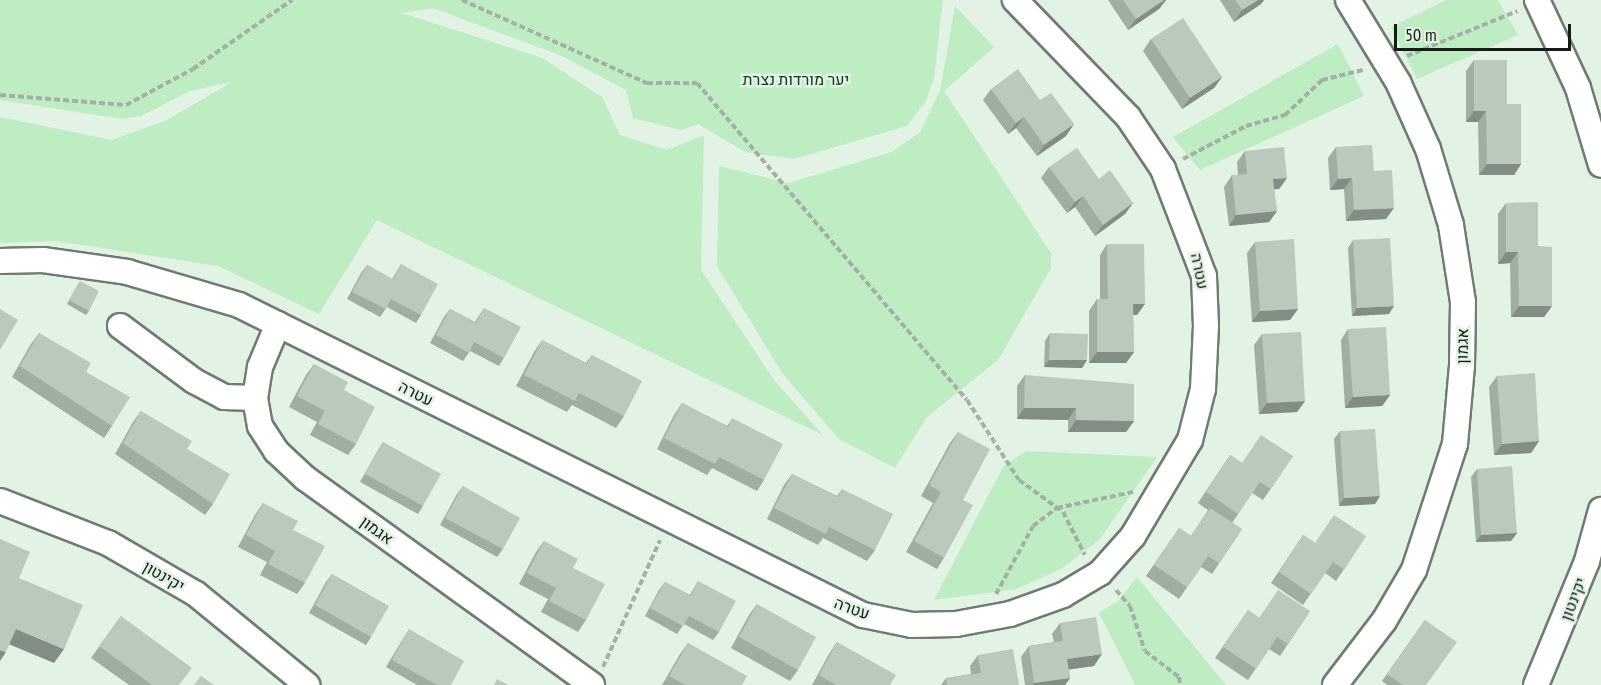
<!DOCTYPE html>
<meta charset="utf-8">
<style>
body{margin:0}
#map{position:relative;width:1601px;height:685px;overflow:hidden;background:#e2f2e4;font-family:"PT Sans Narrow",Heebo,sans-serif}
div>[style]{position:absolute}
.green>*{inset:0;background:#beecc3}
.path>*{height:4px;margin-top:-2px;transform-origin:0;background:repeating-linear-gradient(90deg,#a4b0a5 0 6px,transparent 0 9px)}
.roads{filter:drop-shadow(2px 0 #6f7d71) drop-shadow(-2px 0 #6f7d71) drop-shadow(0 2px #6f7d71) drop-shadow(0 -2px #6f7d71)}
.minor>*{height:24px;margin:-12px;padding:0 12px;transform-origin:12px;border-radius:12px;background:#fff}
.wall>*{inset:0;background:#a0ada1}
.shaded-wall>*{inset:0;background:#828d83}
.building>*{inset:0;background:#bac9bb}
span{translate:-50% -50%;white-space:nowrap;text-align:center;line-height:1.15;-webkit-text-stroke:5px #e2f2e4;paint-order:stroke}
.park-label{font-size:16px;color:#09431a}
.street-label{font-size:16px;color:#161b16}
.scale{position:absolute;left:1394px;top:24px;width:177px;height:27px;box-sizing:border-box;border:3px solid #161b16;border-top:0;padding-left:8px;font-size:18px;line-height:21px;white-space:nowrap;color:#161b16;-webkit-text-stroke:4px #e2f2e4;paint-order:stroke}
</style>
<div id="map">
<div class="green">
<div style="clip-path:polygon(0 0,943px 0,934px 78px,926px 101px,907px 126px,794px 159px,745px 152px,698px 124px,681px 130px,633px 118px,626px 90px,562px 56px,433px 8px,402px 13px,542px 58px,602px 97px,620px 135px,667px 150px,704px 135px,701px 270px,774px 380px,823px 435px,377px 220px,319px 314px,218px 266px,56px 241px,0 243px,0 117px,112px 140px,167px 120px,232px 82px,190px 91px,141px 116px,122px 119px,0 100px)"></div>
<div style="clip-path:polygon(1446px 0,1498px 0,1518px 35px,1417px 79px,1391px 27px)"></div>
<div style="clip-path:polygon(955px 6px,994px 47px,944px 91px,1051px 253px,1051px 268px,998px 360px,927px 417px,895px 468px,839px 439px,782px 373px,717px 266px,719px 166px,788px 183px,892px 152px,920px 132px,940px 91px)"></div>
<div style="clip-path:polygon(1338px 44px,1364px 96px,1200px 170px,1173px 137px)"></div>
<div style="clip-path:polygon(1026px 451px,1157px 457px,1100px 539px,1061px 569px,1016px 589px,934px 600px,1003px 467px)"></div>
<div style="clip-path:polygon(1137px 577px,1226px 685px,1135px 685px,1099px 613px,1119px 600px)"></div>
</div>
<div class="path">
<div style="left:462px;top:0;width:203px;rotate:24.2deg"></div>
<div style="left:647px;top:83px;width:50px"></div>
<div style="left:697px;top:83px;width:416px;rotate:49.6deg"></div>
<div style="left:967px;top:400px;width:95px;rotate:57deg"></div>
<div style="left:1019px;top:480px;width:54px;rotate:36deg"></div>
<div style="left:1063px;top:512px;width:48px;rotate:62.9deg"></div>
<div style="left:1407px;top:56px;width:119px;rotate:-22.2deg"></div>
<div style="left:0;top:95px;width:126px;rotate:4.5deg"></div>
<div style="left:126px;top:105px;width:76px;rotate:-28.2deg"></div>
<div style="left:193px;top:69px;width:121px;rotate:-34.9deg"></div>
<div style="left:1183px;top:159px;width:71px;rotate:-27.6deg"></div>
<div style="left:1246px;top:126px;width:41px;rotate:-15.8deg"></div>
<div style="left:1285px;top:115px;width:51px;rotate:-43.4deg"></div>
<div style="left:1322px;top:80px;width:42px;rotate:-13.7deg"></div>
<div style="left:1116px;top:590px;width:21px;rotate:49deg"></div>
<div style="left:1130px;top:606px;width:47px;rotate:71.6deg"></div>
<div style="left:1145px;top:651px;width:43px;rotate:37.4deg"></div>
<div style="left:1179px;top:677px;width:8px;rotate:83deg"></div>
<div style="left:996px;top:594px;width:77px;rotate:-61.4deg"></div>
<div style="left:1033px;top:526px;width:30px;rotate:-37deg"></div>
<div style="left:1057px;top:508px;width:78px;rotate:-11.9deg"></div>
<div style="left:603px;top:667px;width:139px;rotate:-65.8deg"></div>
</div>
<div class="roads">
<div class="minor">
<div style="left:1537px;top:0;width:97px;rotate:65deg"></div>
<div style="left:1578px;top:88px;width:80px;rotate:73.4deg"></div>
<div style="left:0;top:261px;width:43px;rotate:-1.3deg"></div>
<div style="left:43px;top:260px;width:85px;rotate:8.1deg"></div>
<div style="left:127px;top:272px;width:117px;rotate:16.4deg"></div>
<div style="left:239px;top:305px;width:697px;rotate:26.42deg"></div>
<div style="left:863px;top:615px;width:50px;rotate:11.5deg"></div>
<div style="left:912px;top:625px;width:44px;rotate:-1.3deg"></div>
<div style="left:956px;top:624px;width:55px;rotate:-10.5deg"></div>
<div style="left:1010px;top:614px;width:56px;rotate:-19.7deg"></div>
<div style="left:1063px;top:595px;width:43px;rotate:-30.7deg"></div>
<div style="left:1100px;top:573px;width:50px;rotate:-48.3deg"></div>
<div style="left:1133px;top:536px;width:112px;rotate:-59.3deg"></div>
<div style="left:1190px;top:440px;width:53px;rotate:-75.7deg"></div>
<div style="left:1203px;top:389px;width:63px;rotate:-87.3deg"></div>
<div style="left:1206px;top:326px;width:50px;rotate:-92.3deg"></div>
<div style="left:1204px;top:276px;width:115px;rotate:-111deg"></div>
<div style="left:1163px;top:169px;width:63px;rotate:-123.9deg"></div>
<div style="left:1128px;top:117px;width:163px;rotate:-134deg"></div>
<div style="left:278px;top:324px;width:47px;rotate:112.7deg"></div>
<div style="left:260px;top:367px;width:31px;rotate:99deg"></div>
<div style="left:255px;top:398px;width:28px;rotate:80deg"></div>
<div style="left:260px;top:426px;width:30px;rotate:57deg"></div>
<div style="left:276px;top:451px;width:40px;rotate:43deg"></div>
<div style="left:305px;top:478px;width:354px;rotate:35.8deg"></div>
<div style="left:120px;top:326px;width:92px;rotate:36.6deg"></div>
<div style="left:194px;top:381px;width:34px;rotate:28deg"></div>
<div style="left:224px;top:397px;width:31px;rotate:2deg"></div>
<div style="left:0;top:501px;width:116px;rotate:21.3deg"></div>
<div style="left:108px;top:543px;width:102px;rotate:30.1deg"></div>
<div style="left:196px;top:594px;width:144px;rotate:39.3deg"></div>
<div style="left:1335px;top:685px;width:81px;rotate:-52.6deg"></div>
<div style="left:1384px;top:621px;width:59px;rotate:-59.5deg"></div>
<div style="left:1414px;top:570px;width:133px;rotate:-72deg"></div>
<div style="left:1455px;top:444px;width:78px;rotate:-84.9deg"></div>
<div style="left:1462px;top:366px;width:64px;rotate:-89.1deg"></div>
<div style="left:1463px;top:302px;width:78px;rotate:-98.9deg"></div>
<div style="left:1451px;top:225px;width:79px;rotate:-106.8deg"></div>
<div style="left:1428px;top:149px;width:73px;rotate:-114.1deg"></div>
<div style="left:1398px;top:82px;width:96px;rotate:-121.4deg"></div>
<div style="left:1536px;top:685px;width:134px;rotate:-67.6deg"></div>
<div style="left:1587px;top:561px;width:53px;rotate:-74.6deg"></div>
</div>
</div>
<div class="wall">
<div style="clip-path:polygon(1108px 0,1166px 0,1159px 9px,1128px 30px)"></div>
<div style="clip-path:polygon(1220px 0,1264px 0,1261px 4px,1234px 22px)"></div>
<div style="clip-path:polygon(1151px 39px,1222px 77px,1214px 88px,1182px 109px,1143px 51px)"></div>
<div style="clip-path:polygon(1474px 60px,1507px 104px,1521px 164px,1514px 175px,1479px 175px,1478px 122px,1466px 122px,1466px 71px)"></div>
<div style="clip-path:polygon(991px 89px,1066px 136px,1037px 156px,1016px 128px,1008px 134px,983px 100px)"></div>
<div style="clip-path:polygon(1336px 147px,1374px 171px,1386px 219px,1346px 221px,1344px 189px,1330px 190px,1328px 158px)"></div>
<div style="clip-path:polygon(1245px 151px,1287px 178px,1279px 189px,1274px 189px,1277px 211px,1269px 222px,1229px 226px,1224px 187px,1232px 175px,1238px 175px,1237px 162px)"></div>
<div style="clip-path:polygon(1049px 167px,1099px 179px,1133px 203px,1125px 214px,1095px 236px,1075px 207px,1067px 213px,1041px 178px)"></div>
<div style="clip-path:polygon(1506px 203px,1538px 246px,1552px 306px,1544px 317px,1511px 317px,1510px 263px,1498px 264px,1498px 214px)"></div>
<div style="clip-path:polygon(1353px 240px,1389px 314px,1352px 316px,1348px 248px)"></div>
<div style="clip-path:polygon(1255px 242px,1298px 309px,1290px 320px,1252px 322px,1247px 253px)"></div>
<div style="clip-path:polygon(1107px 244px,1137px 315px,1133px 315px,1134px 352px,1126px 363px,1089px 363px,1089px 311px,1097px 299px,1100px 299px,1100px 255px)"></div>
<div style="clip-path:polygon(401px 264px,421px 315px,416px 323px,387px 307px,380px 317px,347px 299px,361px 273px,367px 265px,392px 279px)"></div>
<div style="clip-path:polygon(80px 281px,89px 311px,86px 315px,67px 304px)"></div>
<div style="clip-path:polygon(484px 308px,504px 358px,499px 366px,470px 351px,463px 361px,430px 343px,444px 317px,450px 309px,475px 322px)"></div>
<div style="clip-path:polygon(1348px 329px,1390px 395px,1382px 406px,1345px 408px,1341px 340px)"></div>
<div style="clip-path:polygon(39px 333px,86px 372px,112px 426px,104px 438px,12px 377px,31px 344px)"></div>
<div style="clip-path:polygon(1050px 333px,1087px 360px,1082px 368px,1044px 367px,1045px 341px)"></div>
<div style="clip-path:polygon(1262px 334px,1305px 401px,1297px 412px,1259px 414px,1254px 345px)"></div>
<div style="clip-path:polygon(542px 340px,586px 363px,592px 355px,624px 416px,616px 428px,572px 405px,567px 412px,516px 386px,534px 352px)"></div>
<div style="clip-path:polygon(314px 364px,344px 390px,356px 444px,348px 455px,310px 435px,317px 422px,289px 407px,306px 375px)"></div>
<div style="clip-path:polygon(1025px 375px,1134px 421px,1126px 432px,1068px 432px,1068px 420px,1017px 419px,1017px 386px)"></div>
<div style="clip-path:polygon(1497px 376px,1539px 441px,1531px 453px,1494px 455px,1489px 387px)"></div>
<div style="clip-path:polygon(682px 403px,727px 426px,732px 419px,764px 480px,757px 491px,712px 468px,707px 475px,657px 449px,674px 415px)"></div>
<div style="clip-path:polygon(141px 411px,187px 449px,213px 504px,205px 515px,115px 454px,133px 422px)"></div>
<div style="clip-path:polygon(1340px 431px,1380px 496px,1375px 504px,1339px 506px,1334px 439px)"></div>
<div style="clip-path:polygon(958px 432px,963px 500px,944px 558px,937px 569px,906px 552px,933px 503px,921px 496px,950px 443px)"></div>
<div style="clip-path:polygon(383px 442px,423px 506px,418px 514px,360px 482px,378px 450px)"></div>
<div style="clip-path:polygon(1230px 455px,1242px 463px,1293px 456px,1263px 500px,1252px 493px,1232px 523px,1242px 529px,1212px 574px,1201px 567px,1179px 599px,1146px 576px,1179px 528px,1191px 536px,1208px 510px,1198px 503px)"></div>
<div style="clip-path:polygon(1477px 469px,1517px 533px,1511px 541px,1476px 542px,1471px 477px)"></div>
<div style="clip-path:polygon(792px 474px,837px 496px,842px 489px,875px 550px,867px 561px,823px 538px,818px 545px,767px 519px,784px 485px)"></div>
<div style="clip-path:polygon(463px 486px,503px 549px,497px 557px,440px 525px,457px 494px)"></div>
<div style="clip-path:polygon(263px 503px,293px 530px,305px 583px,297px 594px,260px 575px,267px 562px,238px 547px,255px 515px)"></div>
<div style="clip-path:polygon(1303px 535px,1315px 543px,1366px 536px,1336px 581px,1325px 573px,1303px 605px,1271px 583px)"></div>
<div style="clip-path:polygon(544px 541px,573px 568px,586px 620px,578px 632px,541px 612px,548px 599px,519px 584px,536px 552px)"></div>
<div style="clip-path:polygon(332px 574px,371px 637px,366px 645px,309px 613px,326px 582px)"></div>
<div style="clip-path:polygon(698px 581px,719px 632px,713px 640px,684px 624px,677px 634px,645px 616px,659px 590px,665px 582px,690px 595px)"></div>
<div style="clip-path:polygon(757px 604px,798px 670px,790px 681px,731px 648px,749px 615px)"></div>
<div style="clip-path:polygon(1248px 610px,1259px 618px,1310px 611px,1280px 656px,1269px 649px,1248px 680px,1215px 658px)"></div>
<div style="clip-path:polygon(121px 616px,179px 685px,129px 685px,91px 658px)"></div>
<div style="clip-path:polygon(1425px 620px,1426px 685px,1387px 685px,1382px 681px)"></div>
<div style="clip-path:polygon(1060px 623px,1094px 666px,1069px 669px,1070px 678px,1065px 685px,1025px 685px,1021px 657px,1029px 646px,1054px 642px,1052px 634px)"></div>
<div style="clip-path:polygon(409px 629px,451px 685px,417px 685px,386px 667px)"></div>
<div style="clip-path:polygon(837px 642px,890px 685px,812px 685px,829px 654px)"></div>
<div style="clip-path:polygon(688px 643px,742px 685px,662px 685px,680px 654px)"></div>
<div style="clip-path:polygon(978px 655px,1019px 685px,941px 685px,946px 678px,971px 674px,970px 666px)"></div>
</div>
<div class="shaded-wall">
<div style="clip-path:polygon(1164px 0,1166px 0,1159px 9px,1128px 30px,1136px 19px)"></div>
<div style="clip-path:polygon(1258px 0,1264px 0,1261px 4px,1234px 22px,1242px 10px)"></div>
<div style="clip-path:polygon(1222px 77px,1214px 88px,1182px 109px,1190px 98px)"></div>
<div style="clip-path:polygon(1474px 111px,1486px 111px,1478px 122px,1466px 122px)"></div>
<div style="clip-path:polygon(1024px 117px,1016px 128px,1008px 134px,1016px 123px)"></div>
<div style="clip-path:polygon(1074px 124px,1066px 136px,1037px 156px,1044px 145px)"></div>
<div style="clip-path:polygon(1487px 164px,1521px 164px,1514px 175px,1479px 175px)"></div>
<div style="clip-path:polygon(1287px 178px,1279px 189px,1265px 190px,1273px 179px)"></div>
<div style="clip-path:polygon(1352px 178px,1344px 189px,1330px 190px,1338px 179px)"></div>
<div style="clip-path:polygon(1083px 196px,1075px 207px,1067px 213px,1075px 202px)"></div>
<div style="clip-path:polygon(1133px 203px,1125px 214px,1095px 236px,1103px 225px)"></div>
<div style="clip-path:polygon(1394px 208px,1386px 219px,1346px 221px,1354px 210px)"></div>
<div style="clip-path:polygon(1277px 211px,1269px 222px,1229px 226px,1236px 215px)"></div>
<div style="clip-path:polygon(1506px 252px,1518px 252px,1510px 263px,1498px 264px)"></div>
<div style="clip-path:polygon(1133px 304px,1145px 304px,1137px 315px,1125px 315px)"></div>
<div style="clip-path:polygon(1394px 306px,1389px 314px,1352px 316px,1357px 308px)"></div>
<div style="clip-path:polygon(1519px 306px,1552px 306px,1544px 317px,1511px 317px)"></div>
<div style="clip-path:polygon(1298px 309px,1290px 320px,1252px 322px,1260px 311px)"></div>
<div style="clip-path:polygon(1097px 352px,1134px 352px,1126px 363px,1089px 363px)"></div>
<div style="clip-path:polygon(1049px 360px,1087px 360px,1082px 368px,1044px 367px)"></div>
<div style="clip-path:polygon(1390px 395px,1382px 406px,1345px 408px,1353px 397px)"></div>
<div style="clip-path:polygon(1305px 401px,1297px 412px,1259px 414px,1267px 403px)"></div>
<div style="clip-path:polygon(1024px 408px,1076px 408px,1068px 420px,1017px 419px)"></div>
<div style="clip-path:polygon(1076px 420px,1134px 421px,1126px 432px,1068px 432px)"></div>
<div style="clip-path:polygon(1539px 441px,1531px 453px,1494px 455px,1502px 444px)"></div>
<div style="clip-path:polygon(1380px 496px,1375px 504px,1339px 506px,1344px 498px)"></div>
<div style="clip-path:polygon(1517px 533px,1511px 541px,1476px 542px,1481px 535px)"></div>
<div style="clip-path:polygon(16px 629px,64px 649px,54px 663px,6px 643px)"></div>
<div style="clip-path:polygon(0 650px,6px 652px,0 661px)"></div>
<div style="clip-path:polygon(1102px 654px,1094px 666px,1059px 671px,1067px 659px)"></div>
<div style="clip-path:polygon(1070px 678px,1065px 685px,1033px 685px,1034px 683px)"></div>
</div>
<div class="building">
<div style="clip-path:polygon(1123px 0,1164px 0,1136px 19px)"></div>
<div style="clip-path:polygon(1235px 0,1258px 0,1242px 10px)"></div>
<div style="clip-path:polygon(1183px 18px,1222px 77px,1190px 98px,1151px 39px)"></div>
<div style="clip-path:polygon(1474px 60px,1507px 60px,1507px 104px,1521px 104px,1521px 164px,1487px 164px,1486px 111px,1474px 111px)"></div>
<div style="clip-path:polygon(1018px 69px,1040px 100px,1051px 93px,1074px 124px,1044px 145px,1024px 117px,1016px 123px,991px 89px)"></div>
<div style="clip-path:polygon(1372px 145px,1374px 171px,1392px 170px,1394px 208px,1354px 210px,1352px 178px,1338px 179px,1336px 147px)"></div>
<div style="clip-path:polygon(1284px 147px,1287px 178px,1273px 179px,1277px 211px,1236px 215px,1232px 175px,1247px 174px,1245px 151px)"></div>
<div style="clip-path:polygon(1077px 148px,1099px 179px,1110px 170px,1133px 203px,1103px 225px,1083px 196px,1075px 202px,1049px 167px)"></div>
<div style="clip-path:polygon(1538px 202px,1538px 246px,1552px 247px,1552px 306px,1519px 306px,1518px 252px,1506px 252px,1506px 203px)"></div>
<div style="clip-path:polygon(1390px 238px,1394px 306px,1357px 308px,1353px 240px)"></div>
<div style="clip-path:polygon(1294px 239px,1298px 309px,1260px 311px,1255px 242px)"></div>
<div style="clip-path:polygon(1107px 244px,1144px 244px,1145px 304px,1133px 304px,1134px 352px,1097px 352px,1097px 299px,1108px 299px)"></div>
<div style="clip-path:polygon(401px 264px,438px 284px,421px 315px,391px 299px,386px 309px,352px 292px,367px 265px,393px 279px)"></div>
<div style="clip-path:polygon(80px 281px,99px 291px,89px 311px,69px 300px)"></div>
<div style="clip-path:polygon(484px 308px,521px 327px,504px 358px,474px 342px,469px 353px,436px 335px,450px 309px,476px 323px)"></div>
<div style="clip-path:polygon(0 309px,18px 320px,0 350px)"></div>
<div style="clip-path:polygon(1386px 327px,1390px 395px,1353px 397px,1348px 329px)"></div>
<div style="clip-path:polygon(1301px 332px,1305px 401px,1267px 403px,1262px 334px)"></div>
<div style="clip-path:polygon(39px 333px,91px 363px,86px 372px,130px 397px,112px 426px,20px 366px)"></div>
<div style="clip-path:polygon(1050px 333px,1088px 334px,1087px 360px,1049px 360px)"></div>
<div style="clip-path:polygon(542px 340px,587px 364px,592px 355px,642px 381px,624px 416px,579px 393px,575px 401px,524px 375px)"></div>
<div style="clip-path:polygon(314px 364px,348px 382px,344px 390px,375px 407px,356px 444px,318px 424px,325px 411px,297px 396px)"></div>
<div style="clip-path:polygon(1535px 373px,1539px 441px,1502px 444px,1497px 376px)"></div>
<div style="clip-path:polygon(1025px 375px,1134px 384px,1134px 421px,1076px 420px,1076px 408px,1024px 408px)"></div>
<div style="clip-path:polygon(682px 403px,728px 427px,732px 418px,783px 444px,764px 480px,719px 457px,715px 464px,664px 438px)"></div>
<div style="clip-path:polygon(141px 411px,192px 441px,187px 449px,230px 474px,213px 504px,123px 443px)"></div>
<div style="clip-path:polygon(1375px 429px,1380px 496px,1344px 498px,1340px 431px)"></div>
<div style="clip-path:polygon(958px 432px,990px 449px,963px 500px,973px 505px,944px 558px,914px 541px,941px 492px,929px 485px)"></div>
<div style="clip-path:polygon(1261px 435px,1293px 456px,1271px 489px,1260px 482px,1238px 514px,1206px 492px,1230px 455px,1242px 463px)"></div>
<div style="clip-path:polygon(383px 442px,441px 474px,423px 506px,365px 474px)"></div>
<div style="clip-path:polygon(1512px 466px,1517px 533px,1481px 535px,1477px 469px)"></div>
<div style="clip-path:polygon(792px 474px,838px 497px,842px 489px,893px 514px,875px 550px,829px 527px,826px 534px,774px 508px)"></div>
<div style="clip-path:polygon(463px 486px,520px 518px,503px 549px,445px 518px)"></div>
<div style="clip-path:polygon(263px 503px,298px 521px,293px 530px,325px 546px,305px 583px,268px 564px,275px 551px,246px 535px)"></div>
<div style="clip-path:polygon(1210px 508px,1242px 529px,1219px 563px,1208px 556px,1187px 587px,1154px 565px,1179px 528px,1191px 536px)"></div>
<div style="clip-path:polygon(1334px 515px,1366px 536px,1344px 570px,1333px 562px,1311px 594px,1279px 572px,1303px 535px,1315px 543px)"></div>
<div style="clip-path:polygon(0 539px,30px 552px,19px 578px,83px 605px,64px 649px,16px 629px,6px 652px,0 650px)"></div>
<div style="clip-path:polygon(544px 541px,578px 559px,573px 568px,605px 584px,586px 620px,549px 601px,556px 588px,527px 573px)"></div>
<div style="clip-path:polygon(332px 574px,389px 606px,371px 637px,315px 605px)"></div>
<div style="clip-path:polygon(698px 581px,736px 601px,719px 632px,689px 616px,683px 626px,650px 608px,665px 582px,691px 596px)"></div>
<div style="clip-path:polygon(1278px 590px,1310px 611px,1288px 644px,1277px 637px,1256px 669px,1223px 647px,1248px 610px,1259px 618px)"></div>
<div style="clip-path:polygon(757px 604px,816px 637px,798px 670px,739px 637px)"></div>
<div style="clip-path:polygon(121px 616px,192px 668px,179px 685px,152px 685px,99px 646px)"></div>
<div style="clip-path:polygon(1096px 617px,1102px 654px,1067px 659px,1070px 678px,1034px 683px,1029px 646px,1063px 641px,1060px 623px)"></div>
<div style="clip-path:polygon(1425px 620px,1457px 642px,1426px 685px,1403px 685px,1387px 674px)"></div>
<div style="clip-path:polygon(409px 629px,464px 661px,451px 685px,437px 685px,392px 660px)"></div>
<div style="clip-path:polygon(837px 642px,896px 675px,890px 685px,836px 685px,819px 675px)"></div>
<div style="clip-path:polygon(688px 643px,747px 676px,742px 685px,685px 685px,669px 676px)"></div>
<div style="clip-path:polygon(1013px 649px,1019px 685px,947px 685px,946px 678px,981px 673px,978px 655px)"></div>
<div style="clip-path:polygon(201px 676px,214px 685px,194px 685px)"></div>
<div style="clip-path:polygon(497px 679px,508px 685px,494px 685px)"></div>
</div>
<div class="park-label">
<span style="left:796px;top:79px">יער מורדות נצרת</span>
</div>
<div class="street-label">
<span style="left:1200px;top:271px;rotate:79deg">עטרה</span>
<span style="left:1462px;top:346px;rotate:-89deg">אגמון</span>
<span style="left:416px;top:393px;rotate:27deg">עטרה</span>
<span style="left:377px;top:530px;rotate:36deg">אגמון</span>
<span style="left:164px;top:576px;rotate:30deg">יקינטון</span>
<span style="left:1573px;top:599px;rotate:-69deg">יקינטון</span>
<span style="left:852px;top:608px;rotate:20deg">עטרה</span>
</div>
<div class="scale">50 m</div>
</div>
